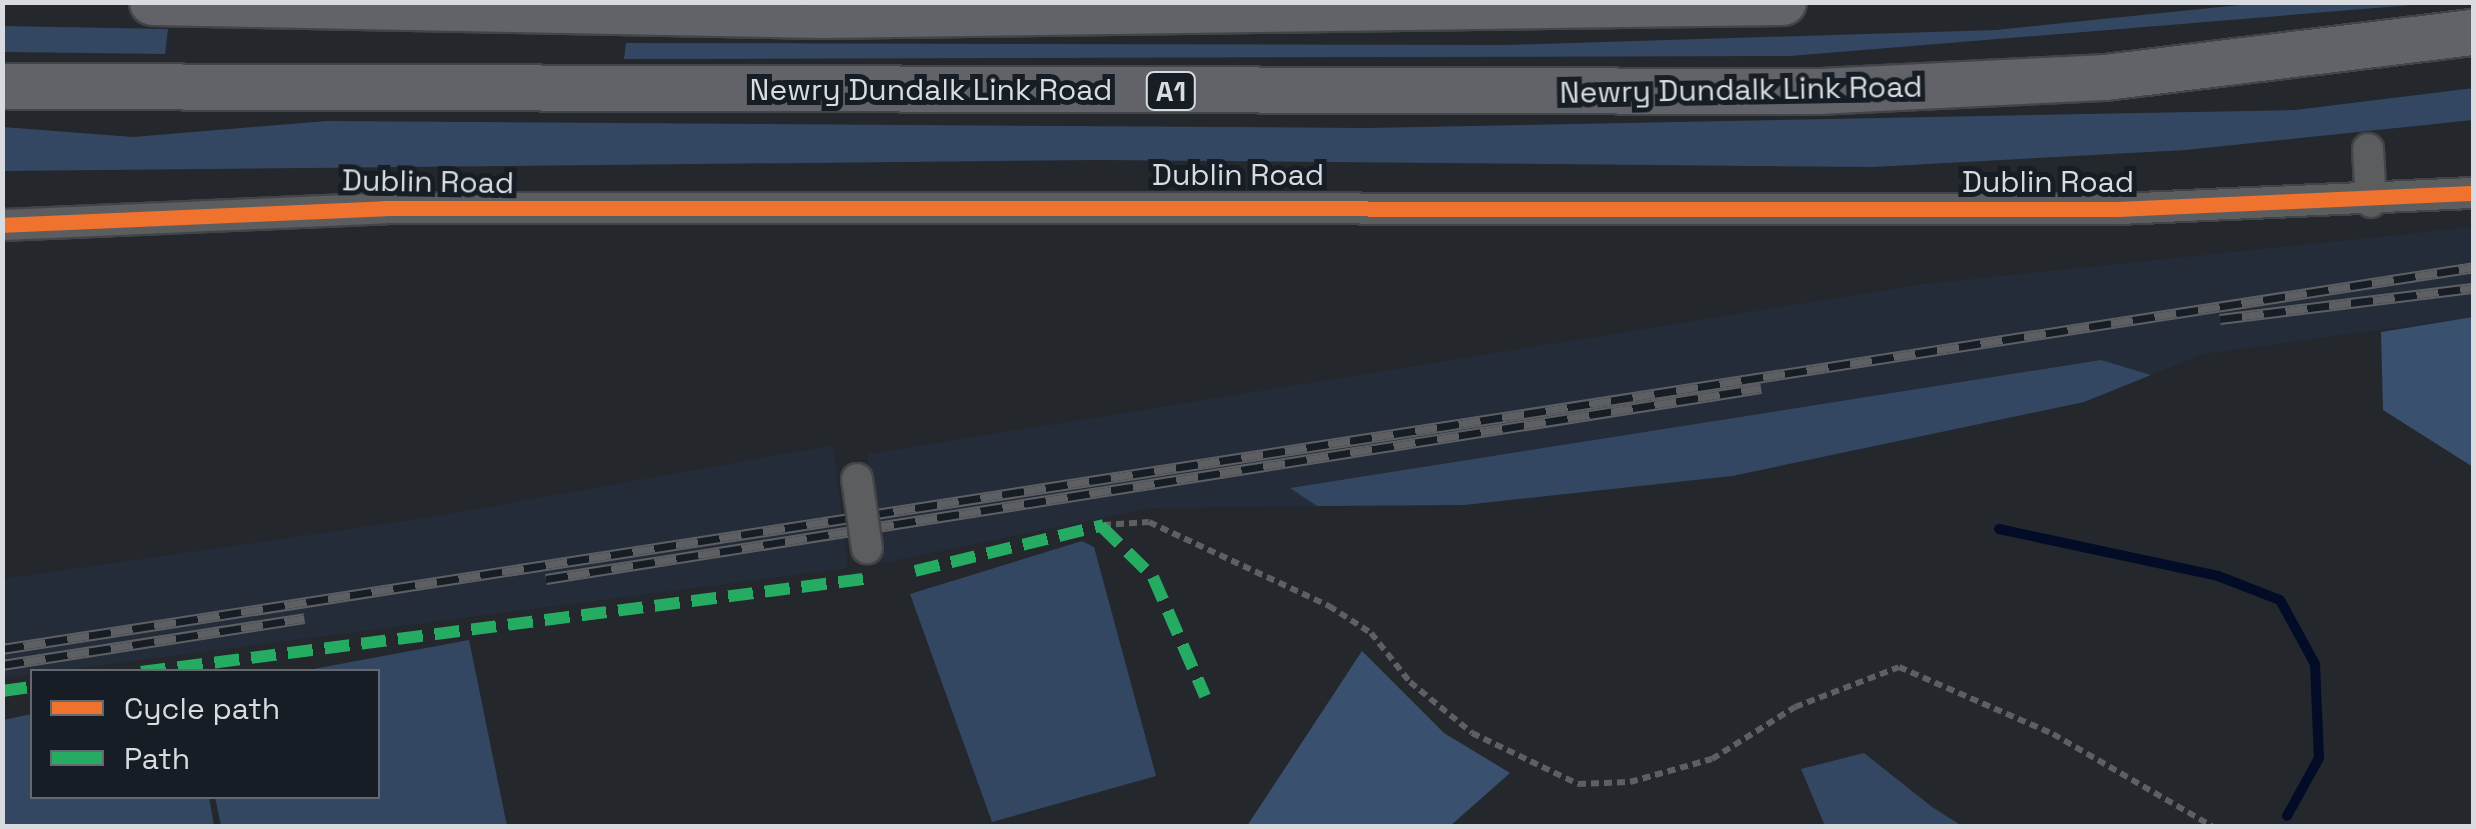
<!DOCTYPE html>
<style>
body{margin:0}
#map{position:relative;width:2476px;height:829px;overflow:hidden;background:#24272c;font-family:"Space Grotesk",sans-serif}
div>[style]{position:absolute}
.built>*{inset:0;background:#232c38}
.green>*{inset:0;background:#344762}
.forest>*{inset:0;background:#39506e}
.stream>*{height:10px;margin:-5px;padding:0 5px;transform-origin:5px;border-radius:5px;background:#030c27}
.path>*{height:6px;margin-top:-3px;transform-origin:0;background:repeating-linear-gradient(90deg,#5d5f62 0 8px,transparent 0 13px)}
.roads{filter:drop-shadow(2px 0 #424448) drop-shadow(-2px 0 #424448) drop-shadow(0 2px #424448) drop-shadow(0 -2px #424448)}
.minor>*{height:30px;margin:-15px;padding:0 15px;transform-origin:15px;border-radius:15px;background:#5b5d5f}
.highway>*{height:45px;margin:-22.5px;padding:0 22.5px;transform-origin:22.5px;border-radius:22.5px;background:#616368}
.rail>*{height:11px;margin-top:-5.5px;transform-origin:0;background:repeating-linear-gradient(90deg,#171d25 0 22px,#5e5f63 0 44px);box-sizing:border-box;border-block:2px solid #5e5f63}
.bridges{filter:drop-shadow(2px 0 #424448) drop-shadow(-2px 0 #424448) drop-shadow(0 2px #424448) drop-shadow(0 -2px #424448)}
.minor-bridge>*{height:30px;margin:-15px;padding:0 15px;transform-origin:15px;border-radius:15px;background:#5b5d5f}
.quiet>*{height:12px;margin-top:-6px;transform-origin:0;background:repeating-linear-gradient(90deg,#26ab63 0 25px,transparent 0 37px)}
.cycleway>*{height:15px;margin:-7.5px;padding:0 7.5px;transform-origin:7.5px;border-radius:7.5px;background:#ef722f}
span{translate:-50% -50%;white-space:nowrap;text-align:center;line-height:1.15;-webkit-text-stroke:10px #171d25;paint-order:stroke}
.shield-label span{padding:2px 8px;background:#171d25;border:2px solid;border-radius:8px;-webkit-text-stroke-width:0}
.shield-label{font-size:28px;color:#d8dce1;font-weight:700}
.street-label{font-size:30px;color:#d8dce1}
.frame{position:absolute;inset:0;border:5px solid #d8dce1;pointer-events:none}
.legend{position:absolute;left:30px;top:669px;width:350px;height:130px;box-sizing:border-box;background:#171d25;border:2px solid #646970;margin:0;padding:12px 18px;list-style:none;font-size:30px;color:#d8dce1}
.legend li{display:flex;align-items:center;gap:20px;height:50px}
.legend b{width:50px;border:2px solid #646970}
</style>
<div id="map">
<div class="built">
<div style="clip-path:polygon(2473px 227px,2473px 317px,2204px 354px,2084px 402px,1732px 476px,1464px 505px,1151px 508px,883px 563px,872px 540px,868px 454px,1923px 284px)"></div>
<div style="clip-path:polygon(833px 445px,848px 568px,3px 678px,2px 579px,432px 517px)"></div>
</div>
<div class="green">
<div style="clip-path:polygon(2269px 2px,2437px 3px,1790px 56px,624px 59px,626px 43px,1505px 45px,1996px 30px)"></div>
<div style="clip-path:polygon(3px 26px,168px 29px,165px 54px,3px 52px)"></div>
<div style="clip-path:polygon(2474px 88px,2473px 120px,2186px 150px,1873px 167px,1100px 160px,2px 171px,3px 127px,133px 137px,327px 121px,1366px 128px,2295px 110px)"></div>
<div style="clip-path:polygon(2101px 360px,2151px 375px,2084px 402px,1732px 476px,1464px 505px,1317px 506px,1290px 488px)"></div>
<div style="clip-path:polygon(1082px 541px,1094px 547px,1156px 776px,992px 822px,910px 594px)"></div>
<div style="clip-path:polygon(469px 640px,507px 826px,221px 826px,215px 797px,378px 796px,378px 672px,303px 671px)"></div>
<div style="clip-path:polygon(32px 714px,32px 796px,209px 797px,214px 826px,3px 826px,3px 720px)"></div>
<div style="clip-path:polygon(1864px 753px,1932px 807px,1962px 826px,1825px 826px,1801px 769px)"></div>
</div>
<div class="forest">
<div style="clip-path:polygon(2473px 317px,2474px 317px,2473px 467px,2383px 410px,2381px 332px)"></div>
<div style="clip-path:polygon(1362px 651px,1444px 733px,1510px 773px,1450px 826px,1247px 826px)"></div>
</div>
<div class="stream">
<div style="left:1999px;top:529px;width:224px;rotate:12.1deg"></div>
<div style="left:2218px;top:576px;width:66px;rotate:21.2deg"></div>
<div style="left:2280px;top:600px;width:73px;rotate:61.3deg"></div>
<div style="left:2315px;top:664px;width:94px;rotate:87.6deg"></div>
<div style="left:2319px;top:758px;width:66px;rotate:118.9deg"></div>
</div>
<div class="path">
<div style="left:1103px;top:525px;width:46px;rotate:-3.7deg"></div>
<div style="left:1149px;top:522px;width:199px;rotate:25deg"></div>
<div style="left:1329px;top:606px;width:50px;rotate:32.7deg"></div>
<div style="left:1371px;top:633px;width:63px;rotate:51.5deg"></div>
<div style="left:1410px;top:682px;width:80px;rotate:39.4deg"></div>
<div style="left:1472px;top:733px;width:118px;rotate:25.7deg"></div>
<div style="left:1578px;top:784px;width:52px;rotate:-2.2deg"></div>
<div style="left:1630px;top:782px;width:85px;rotate:-15.7deg"></div>
<div style="left:1712px;top:759px;width:98px;rotate:-32.1deg"></div>
<div style="left:1795px;top:707px;width:111px;rotate:-21deg"></div>
<div style="left:1899px;top:667px;width:168px;rotate:23.5deg"></div>
<div style="left:2053px;top:734px;width:184px;rotate:30.1deg"></div>
</div>
<div class="roads">
<div class="minor">
<div style="left:2368px;top:149px;width:53px;rotate:86.8deg"></div>
<div style="left:2px;top:225px;width:382px;rotate:-2.5deg"></div>
<div style="left:384px;top:208px;width:1735px;rotate:0.03deg"></div>
<div style="left:2119px;top:209px;width:355px;rotate:-2.6deg"></div>
</div>
<div class="highway">
<div style="left:152px;top:2px;width:670px;rotate:1.11deg"></div>
<div style="left:822px;top:15px;width:961px;rotate:-0.78deg"></div>
<div style="left:2px;top:86px;width:1816px;rotate:0.16deg"></div>
<div style="left:1818px;top:91px;width:287px;rotate:-2.8deg"></div>
<div style="left:2105px;top:77px;width:372px;rotate:-7deg"></div>
</div>
</div>
<div class="rail">
<div style="left:2220px;top:319px;width:256px;rotate:-7deg"></div>
<div style="left:546px;top:579px;width:1230px;rotate:-8.93deg"></div>
<div style="left:2px;top:649px;width:2501px;rotate:-8.78deg"></div>
<div style="left:2px;top:665px;width:306px;rotate:-8.8deg"></div>
</div>
<div class="bridges">
<div class="minor-bridge">
<div style="left:857px;top:479px;width:70px;rotate:81.8deg"></div>
</div>
</div>
<div class="quiet">
<div style="left:1101px;top:526px;width:73px;rotate:44.4deg"></div>
<div style="left:1153px;top:577px;width:130px;rotate:66.4deg"></div>
<div style="left:915px;top:571px;width:194px;rotate:-13.7deg"></div>
<div style="left:141px;top:672px;width:736px;rotate:-7.34deg"></div>
<div style="left:2px;top:691px;width:30px;rotate:-8deg"></div>
</div>
<div class="cycleway">
<div style="left:2px;top:225px;width:382px;rotate:-2.5deg"></div>
<div style="left:384px;top:208px;width:1735px;rotate:0.03deg"></div>
<div style="left:2119px;top:209px;width:355px;rotate:-2.6deg"></div>
</div>
<div class="shield-label">
<span style="left:1171px;top:91px">A1</span>
</div>
<div class="street-label">
<span style="left:931px;top:90px">Newry Dundalk Link Road</span>
<span style="left:1741px;top:90px;rotate:-1deg">Newry Dundalk Link Road</span>
<span style="left:1238px;top:175px">Dublin Road</span>
<span style="left:428px;top:182px;rotate:1deg">Dublin Road</span>
<span style="left:2048px;top:182px">Dublin Road</span>
</div>
<div class="frame"></div>
<ul class="legend">
<li><b style="height:12px;background:#ef722f"></b>Cycle path</li>
<li><b style="height:12px;background:#26ab63"></b>Path</li>
</ul>
</div>
